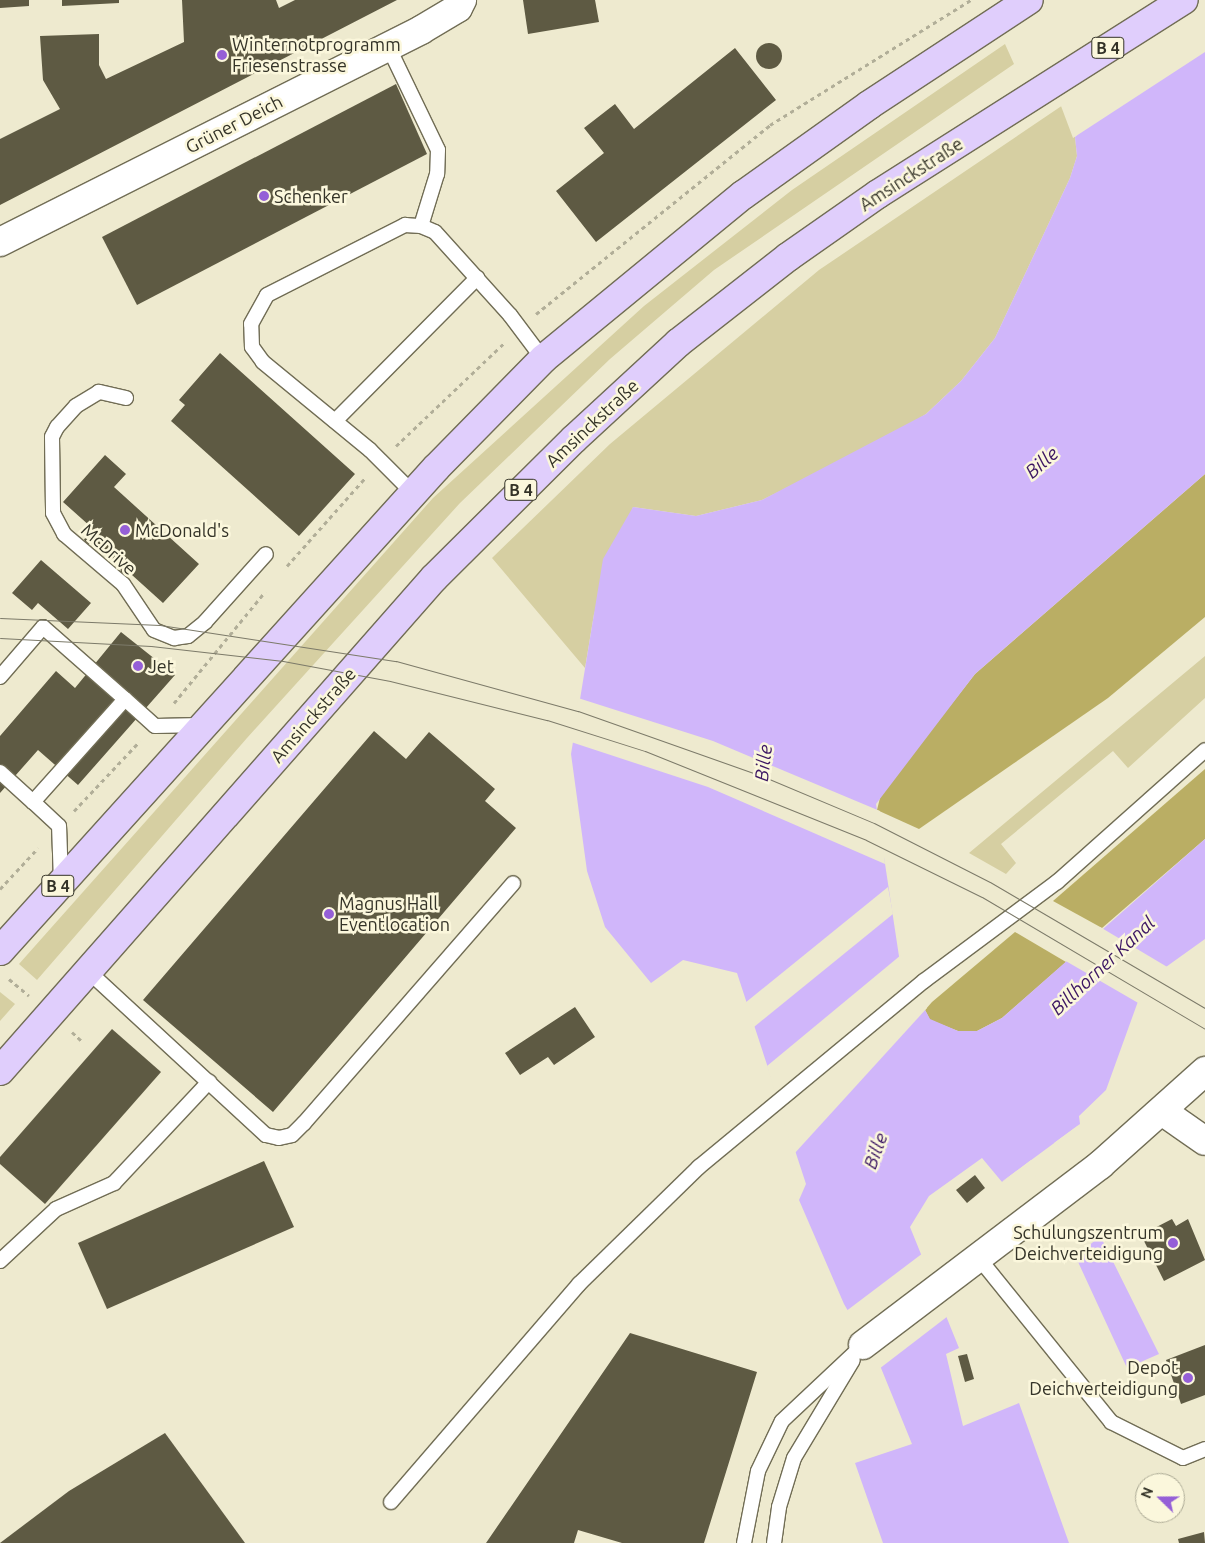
<!DOCTYPE html>
<meta charset="utf-8">
<style>
body{margin:0}
#map{position:relative;width:1205px;height:1543px;overflow:hidden;background:#eeeacf;font-family:Ubuntu,sans-serif}
div>[style]{position:absolute}
.green>*{inset:0;background:#d6cfa2}
.forest>*{inset:0;background:#baae64}
.water>*{inset:0;background:#d0b6fa}
.pier>*{inset:0;background:#eeeacf}
.building>*{inset:0;background:#5e5a43}
.round{border-radius:50%}
.path>*{height:3px;margin-top:-1.5px;transform-origin:0;background:repeating-linear-gradient(90deg,#b1ae98 0 4px,transparent 0 8px)}
.roads{filter:drop-shadow(1px 0 #716d55) drop-shadow(-1px 0 #716d55) drop-shadow(0 1px #716d55) drop-shadow(0 -1px #716d55)}
.service>*{height:14px;margin:-7px;padding:0 7px;transform-origin:7px;border-radius:7px;background:#fff}
.minor>*{height:28px;margin:-14px;padding:0 14px;transform-origin:14px;border-radius:14px;background:#fff}
.primary>*{height:28px;margin:-14px;padding:0 14px;transform-origin:14px;border-radius:14px;background:#e0cefc}
.tram>*{height:1px;margin:-0.5px;padding:0 0.5px;transform-origin:0.5px;border-radius:0.5px;background:#7c7a69}
.dots>*{width:14px;height:14px;translate:-50% -50%;box-sizing:border-box;border:2px solid #fbf7dc;border-radius:50%}
span{translate:-50% -50%;white-space:nowrap;text-align:center;line-height:1.15;-webkit-text-stroke:5px #fbf7dc;paint-order:stroke}
.shield-label span{padding:1px 4px;background:#fbf7dc;border:1px solid;border-radius:4px;-webkit-text-stroke-width:0}
.shield-label{font-size:16px;color:#343328;font-weight:700}
.poi-label{font-size:18px;color:#343328}
.left{translate:0 -50%;text-align:left}
.right{translate:-100% -50%;text-align:right}
.street-label{font-size:18px;color:#343328}
.water-label{font-size:19px;color:#3c1663;font-style:italic}
.north{position:absolute;left:1135px;top:1473px;width:50px;height:50px;box-sizing:border-box;background:#fbf7dc;border:1px solid #aba994;border-radius:50%;rotate:292deg;font-size:14px;font-weight:700;line-height:20px;text-align:center;color:#343328}
.north::after{content:'';display:block;margin:auto;width:18px;height:22px;background:#955fd7;clip-path:polygon(50% 0,100% 100%,50% 72%,0 100%)}
</style>
<div id="map">
<div class="green">
<div style="clip-path:polygon(1005px 44px,1014px 64px,714px 270px,610px 359px,460px 503px,247px 738px,37px 980px,19px 964px,433px 498px,644px 306px,792px 190px)"></div>
<div style="clip-path:polygon(1063px 105px,1075px 137px,1077px 156px,1070px 178px,995px 338px,961px 381px,926px 414px,890px 437px,762px 500px,696px 516px,633px 507px,594px 614px,585px 668px,492px 558px,610px 444px,819px 270px)"></div>
<div style="clip-path:polygon(1205px 656px,1205px 698px,1128px 768px,1113px 751px,1001px 844px,1016px 863px,1006px 874px,969px 853px)"></div>
<div style="clip-path:polygon(0 992px,15px 1004px,0 1021px)"></div>
</div>
<div class="forest">
<div style="clip-path:polygon(1205px 474px,1205px 617px,1108px 698px,919px 829px,877px 810px,881px 794px,975px 674px)"></div>
<div style="clip-path:polygon(1205px 769px,1205px 839px,1102px 928px,1053px 901px)"></div>
<div style="clip-path:polygon(1015px 932px,1066px 962px,1002px 1018px,977px 1031px,958px 1031px,930px 1020px,925px 1010px,932px 1002px)"></div>
</div>
<div class="water">
<div style="clip-path:polygon(1205px 0,1205px 474px,975px 674px,876px 804px,900px 963px,930px 1019px,958px 1031px,977px 1031px,1002px 1018px,1205px 839px,1205px 939px,1145px 982px,1106px 1090px,1079px 1116px,1080px 1124px,1054px 1143px,1159px 1354px,1127px 1368px,1031px 1160px,1002px 1182px,982px 1158px,929px 1196px,910px 1227px,959px 1348px,946px 1354px,963px 1426px,1019px 1403px,1069px 1543px,883px 1543px,855px 1463px,912px 1444px,881px 1368px,844px 1304px,799px 1200px,806px 1184px,737px 973px,683px 960px,651px 983px,605px 927px,587px 871px,571px 754px,603px 559px,633px 507px,696px 516px,762px 500px,926px 414px,961px 381px,995px 338px,1070px 178px,1077px 156px,1075px 137px)"></div>
</div>
<div class="pier">
<div style="clip-path:polygon(1008px 0,1205px 0,1205px 52px,1073px 138px,1061px 106px)"></div>
<div style="clip-path:polygon(578px 698px,713px 741px,880px 811px,885px 864px,708px 787px,571px 742px)"></div>
<div style="clip-path:polygon(888px 887px,893px 914px,754px 1027px,745px 1003px)"></div>
<div style="clip-path:polygon(1100px 927px,1169px 968px,1147px 983px,1140px 1004px,1064px 960px)"></div>
<div style="clip-path:polygon(901px 955px,927px 1008px,794px 1154px,767px 1066px)"></div>
<div style="clip-path:polygon(1080px 1124px,1057px 1144px,1102px 1235px,1073px 1258px,1030px 1164px,1000px 1183px)"></div>
<div style="clip-path:polygon(923px 1253px,948px 1316px,879px 1369px,845px 1312px)"></div>
</div>
<div class="building">
<div style="clip-path:polygon(0 0,29px 0,29px 6px,0 8px)"></div>
<div style="clip-path:polygon(62px 0,119px 0,119px 3px,62px 6px)"></div>
<div style="clip-path:polygon(182px 0,276px 0,279px 8px,295px 0,397px 0,0 205px,0 139px,60px 109px,43px 80px,40px 36px,99px 34px,99px 65px,106px 79px,184px 42px)"></div>
<div style="clip-path:polygon(523px 0,595px 0,599px 22px,528px 34px)"></div>
<div class="round" style="left:756px;top:43px;width:26px;height:26px"></div>
<div style="clip-path:polygon(735px 48px,776px 100px,596px 242px,556px 191px,604px 153px,584px 128px,615px 104px,634px 129px)"></div>
<div style="clip-path:polygon(396px 84px,427px 154px,137px 305px,102px 237px)"></div>
<div style="clip-path:polygon(220px 353px,355px 474px,299px 536px,171px 421px,185px 405px,179px 400px)"></div>
<div style="clip-path:polygon(105px 455px,126px 474px,114px 487px,199px 564px,163px 603px,132px 575px,121px 574px,120px 565px,97px 544px,86px 544px,84px 539px,91px 527px,63px 502px)"></div>
<div style="clip-path:polygon(41px 560px,91px 603px,68px 629px,38px 603px,32px 610px,12px 593px)"></div>
<div style="clip-path:polygon(121px 632px,175px 675px,78px 785px,38px 750px,0 793px,0 736px,56px 671px,75px 688px)"></div>
<div style="clip-path:polygon(374px 731px,406px 759px,429px 732px,495px 789px,485px 801px,516px 828px,273px 1112px,143px 1000px)"></div>
<div style="clip-path:polygon(575px 1007px,595px 1037px,554px 1065px,548px 1057px,520px 1075px,505px 1053px)"></div>
<div style="clip-path:polygon(112px 1029px,161px 1072px,45px 1204px,0 1164px,0 1157px)"></div>
<div style="clip-path:polygon(264px 1161px,294px 1227px,107px 1309px,78px 1243px)"></div>
<div style="clip-path:polygon(975px 1175px,985px 1188px,967px 1203px,956px 1190px)"></div>
<div style="clip-path:polygon(1172px 1219px,1176px 1226px,1188px 1219px,1205px 1260px,1164px 1281px,1141px 1235px)"></div>
<div style="clip-path:polygon(630px 1333px,757px 1372px,704px 1543px,622px 1543px,578px 1530px,574px 1543px,486px 1543px)"></div>
<div style="clip-path:polygon(1205px 1345px,1205px 1395px,1181px 1404px,1166px 1360px)"></div>
<div style="clip-path:polygon(967px 1354px,974px 1379px,965px 1382px,958px 1356px)"></div>
<div style="clip-path:polygon(165px 1433px,245px 1543px,0 1543px,69px 1491px)"></div>
<div style="clip-path:polygon(1204px 1532px,1205px 1543px,1179px 1543px,1178px 1539px)"></div>
</div>
<div class="path">
<div style="left:536px;top:314px;width:301px;rotate:-38.9deg"></div>
<div style="left:770px;top:125px;width:237px;rotate:-31.9deg"></div>
<div style="left:396px;top:446px;width:149px;rotate:-43.6deg"></div>
<div style="left:287px;top:566px;width:119px;rotate:-48.4deg"></div>
<div style="left:174px;top:703px;width:144px;rotate:-50.7deg"></div>
<div style="left:74px;top:811px;width:96px;rotate:-46.7deg"></div>
<div style="left:0;top:889px;width:56px;rotate:-47.2deg"></div>
<div style="left:9px;top:979px;width:26px;rotate:40deg"></div>
<div style="left:72px;top:1032px;width:16px;rotate:43deg"></div>
</div>
<div class="roads">
<div class="service">
<div style="left:388px;top:46px;width:115px;rotate:64.3deg"></div>
<div style="left:438px;top:150px;width:24px;rotate:92deg"></div>
<div style="left:437px;top:174px;width:54px;rotate:107.1deg"></div>
<div style="left:126px;top:398px;width:28px;rotate:-167deg"></div>
<div style="left:99px;top:392px;width:27px;rotate:149deg"></div>
<div style="left:76px;top:406px;width:28px;rotate:132deg"></div>
<div style="left:57px;top:427px;width:11px;rotate:117deg"></div>
<div style="left:52px;top:437px;width:76px;rotate:89.2deg"></div>
<div style="left:53px;top:513px;width:24px;rotate:62deg"></div>
<div style="left:64px;top:534px;width:77px;rotate:40.3deg"></div>
<div style="left:123px;top:584px;width:55px;rotate:56deg"></div>
<div style="left:154px;top:630px;width:22px;rotate:22deg"></div>
<div style="left:174px;top:638px;width:14px;rotate:-8deg"></div>
<div style="left:188px;top:636px;width:22px;rotate:-39deg"></div>
<div style="left:205px;top:622px;width:91px;rotate:-48.1deg"></div>
<div style="left:335px;top:421px;width:202px;rotate:-45.2deg"></div>
<div style="left:413px;top:493px;width:61px;rotate:-135deg"></div>
<div style="left:370px;top:450px;width:139px;rotate:-140.6deg"></div>
<div style="left:263px;top:362px;width:19px;rotate:-126deg"></div>
<div style="left:252px;top:347px;width:23px;rotate:-92deg"></div>
<div style="left:251px;top:324px;width:33px;rotate:-61deg"></div>
<div style="left:267px;top:295px;width:155px;rotate:-26.9deg"></div>
<div style="left:405px;top:225px;width:16px;rotate:4deg"></div>
<div style="left:421px;top:226px;width:15px;rotate:23deg"></div>
<div style="left:435px;top:232px;width:112px;rotate:47.9deg"></div>
<div style="left:510px;top:315px;width:55px;rotate:53.1deg"></div>
<div style="left:0;top:677px;width:66px;rotate:-49.3deg"></div>
<div style="left:43px;top:627px;width:109px;rotate:41.3deg"></div>
<div style="left:0;top:772px;width:45px;rotate:42.3deg"></div>
<div style="left:61px;top:882px;width:56px;rotate:-92deg"></div>
<div style="left:59px;top:826px;width:35px;rotate:-137deg"></div>
<div style="left:33px;top:802px;width:138px;rotate:-48.2deg"></div>
<div style="left:125px;top:699px;width:40px;rotate:42deg"></div>
<div style="left:155px;top:726px;width:47px;rotate:-1.2deg"></div>
<div style="left:88px;top:971px;width:242px;rotate:42.7deg"></div>
<div style="left:266px;top:1135px;width:13px;rotate:13deg"></div>
<div style="left:279px;top:1138px;width:13px;rotate:-13deg"></div>
<div style="left:292px;top:1135px;width:17px;rotate:-45deg"></div>
<div style="left:304px;top:1123px;width:318px;rotate:-48.9deg"></div>
<div style="left:978px;top:1257px;width:212px;rotate:51.1deg"></div>
<div style="left:1111px;top:1422px;width:80px;rotate:26.6deg"></div>
<div style="left:1183px;top:1458px;width:24px;rotate:-22deg"></div>
<div style="left:0;top:1261px;width:76px;rotate:-42.9deg"></div>
<div style="left:56px;top:1209px;width:64px;rotate:-24.1deg"></div>
<div style="left:114px;top:1183px;width:139px;rotate:-46.8deg"></div>
<div style="left:391px;top:1502px;width:288px;rotate:-49.2deg"></div>
<div style="left:579px;top:1284px;width:168px;rotate:-44.3deg"></div>
<div style="left:699px;top:1167px;width:292px;rotate:-39.6deg"></div>
<div style="left:924px;top:981px;width:166px;rotate:-36.7deg"></div>
<div style="left:1057px;top:882px;width:198px;rotate:-41.7deg"></div>
<div style="left:744px;top:1543px;width:73px;rotate:-79deg"></div>
<div style="left:758px;top:1471px;width:55px;rotate:-64.4deg"></div>
<div style="left:782px;top:1421px;width:111px;rotate:-43.2deg"></div>
<div style="left:774px;top:1543px;width:36px;rotate:-82deg"></div>
<div style="left:779px;top:1507px;width:51px;rotate:-73deg"></div>
<div style="left:794px;top:1458px;width:114px;rotate:-59deg"></div>
</div>
<div class="minor">
<div style="left:0;top:242px;width:471px;rotate:-26.7deg"></div>
<div style="left:421px;top:30px;width:43px;rotate:-30.7deg"></div>
<div style="left:458px;top:8px;width:9px;rotate:-63deg"></div>
<div style="left:1162px;top:1111px;width:52px;rotate:34.9deg"></div>
<div style="left:863px;top:1345px;width:298px;rotate:-37.2deg"></div>
<div style="left:1100px;top:1165px;width:141px;rotate:-41.8deg"></div>
</div>
<div class="primary">
<div style="left:0;top:951px;width:651px;rotate:-47.93deg"></div>
<div style="left:436px;top:468px;width:153px;rotate:-45.5deg"></div>
<div style="left:543px;top:359px;width:259px;rotate:-39.4deg"></div>
<div style="left:743px;top:195px;width:155px;rotate:-35.5deg"></div>
<div style="left:869px;top:105px;width:191px;rotate:-33.3deg"></div>
<div style="left:0;top:1071px;width:657px;rotate:-48.64deg"></div>
<div style="left:434px;top:578px;width:197px;rotate:-44.8deg"></div>
<div style="left:574px;top:439px;width:142px;rotate:-42.7deg"></div>
<div style="left:678px;top:343px;width:140px;rotate:-38deg"></div>
<div style="left:788px;top:257px;width:110px;rotate:-35deg"></div>
<div style="left:878px;top:194px;width:362px;rotate:-32.4deg"></div>
</div>
</div>
<div class="tram">
<div style="left:0;top:618px;width:160px;rotate:2.5deg"></div>
<div style="left:160px;top:625px;width:239px;rotate:8.7deg"></div>
<div style="left:396px;top:661px;width:189px;rotate:15.4deg"></div>
<div style="left:578px;top:711px;width:195px;rotate:19.5deg"></div>
<div style="left:762px;top:776px;width:121px;rotate:22.8deg"></div>
<div style="left:874px;top:823px;width:130px;rotate:27deg"></div>
<div style="left:990px;top:882px;width:249px;rotate:30.4deg"></div>
<div style="left:0;top:638px;width:151px;rotate:3deg"></div>
<div style="left:151px;top:646px;width:133px;rotate:6.5deg"></div>
<div style="left:283px;top:661px;width:109px;rotate:10.6deg"></div>
<div style="left:390px;top:681px;width:162px;rotate:14deg"></div>
<div style="left:547px;top:720px;width:103px;rotate:17.6deg"></div>
<div style="left:645px;top:751px;width:238px;rotate:21.9deg"></div>
<div style="left:866px;top:840px;width:129px;rotate:26.2deg"></div>
<div style="left:982px;top:897px;width:259px;rotate:30.6deg"></div>
</div>
<div class="dots">
<div style="left:222px;top:55px;background:#955fd7"></div>
<div style="left:264px;top:196px;background:#955fd7"></div>
<div style="left:125px;top:530px;background:#955fd7"></div>
<div style="left:138px;top:666px;background:#955fd7"></div>
<div style="left:329px;top:914px;background:#955fd7"></div>
<div style="left:1173px;top:1243px;background:#955fd7"></div>
<div style="left:1188px;top:1378px;background:#955fd7"></div>
</div>
<div class="shield-label">
<span style="left:1108px;top:48px">B 4</span>
<span style="left:521px;top:490px">B 4</span>
<span style="left:58px;top:886px">B 4</span>
</div>
<div class="poi-label">
<span class="left" style="left:232px;top:55px">Winternotprogramm<br>Friesenstrasse</span>
<span class="left" style="left:274px;top:196px">Schenker</span>
<span class="left" style="left:135px;top:530px">McDonald's</span>
<span class="left" style="left:148px;top:666px">Jet</span>
<span class="left" style="left:339px;top:914px">Magnus Hall<br>Eventlocation</span>
<span class="right" style="left:1163px;top:1243px">Schulungszentrum<br>Deichverteidigung</span>
<span class="right" style="left:1178px;top:1378px">Depot<br>Deichverteidigung</span>
</div>
<div class="street-label">
<span style="left:234px;top:124px;rotate:-27deg">Grüner Deich</span>
<span style="left:911px;top:174px;rotate:-33deg">Amsinckstraße</span>
<span style="left:592px;top:423px;rotate:-43deg">Amsinckstraße</span>
<span style="left:109px;top:549px;rotate:42deg">McDrive</span>
<span style="left:313px;top:715px;rotate:-49deg">Amsinckstraße</span>
</div>
<div class="water-label">
<span style="left:1042px;top:463px;rotate:-41deg">Bille</span>
<span style="left:764px;top:763px;rotate:-83deg">Bille</span>
<span style="left:1103px;top:966px;rotate:-43deg">Billhorner Kanal</span>
<span style="left:876px;top:1151px;rotate:-70deg">Bille</span>
</div>
<div class="north">N</div>
</div>
